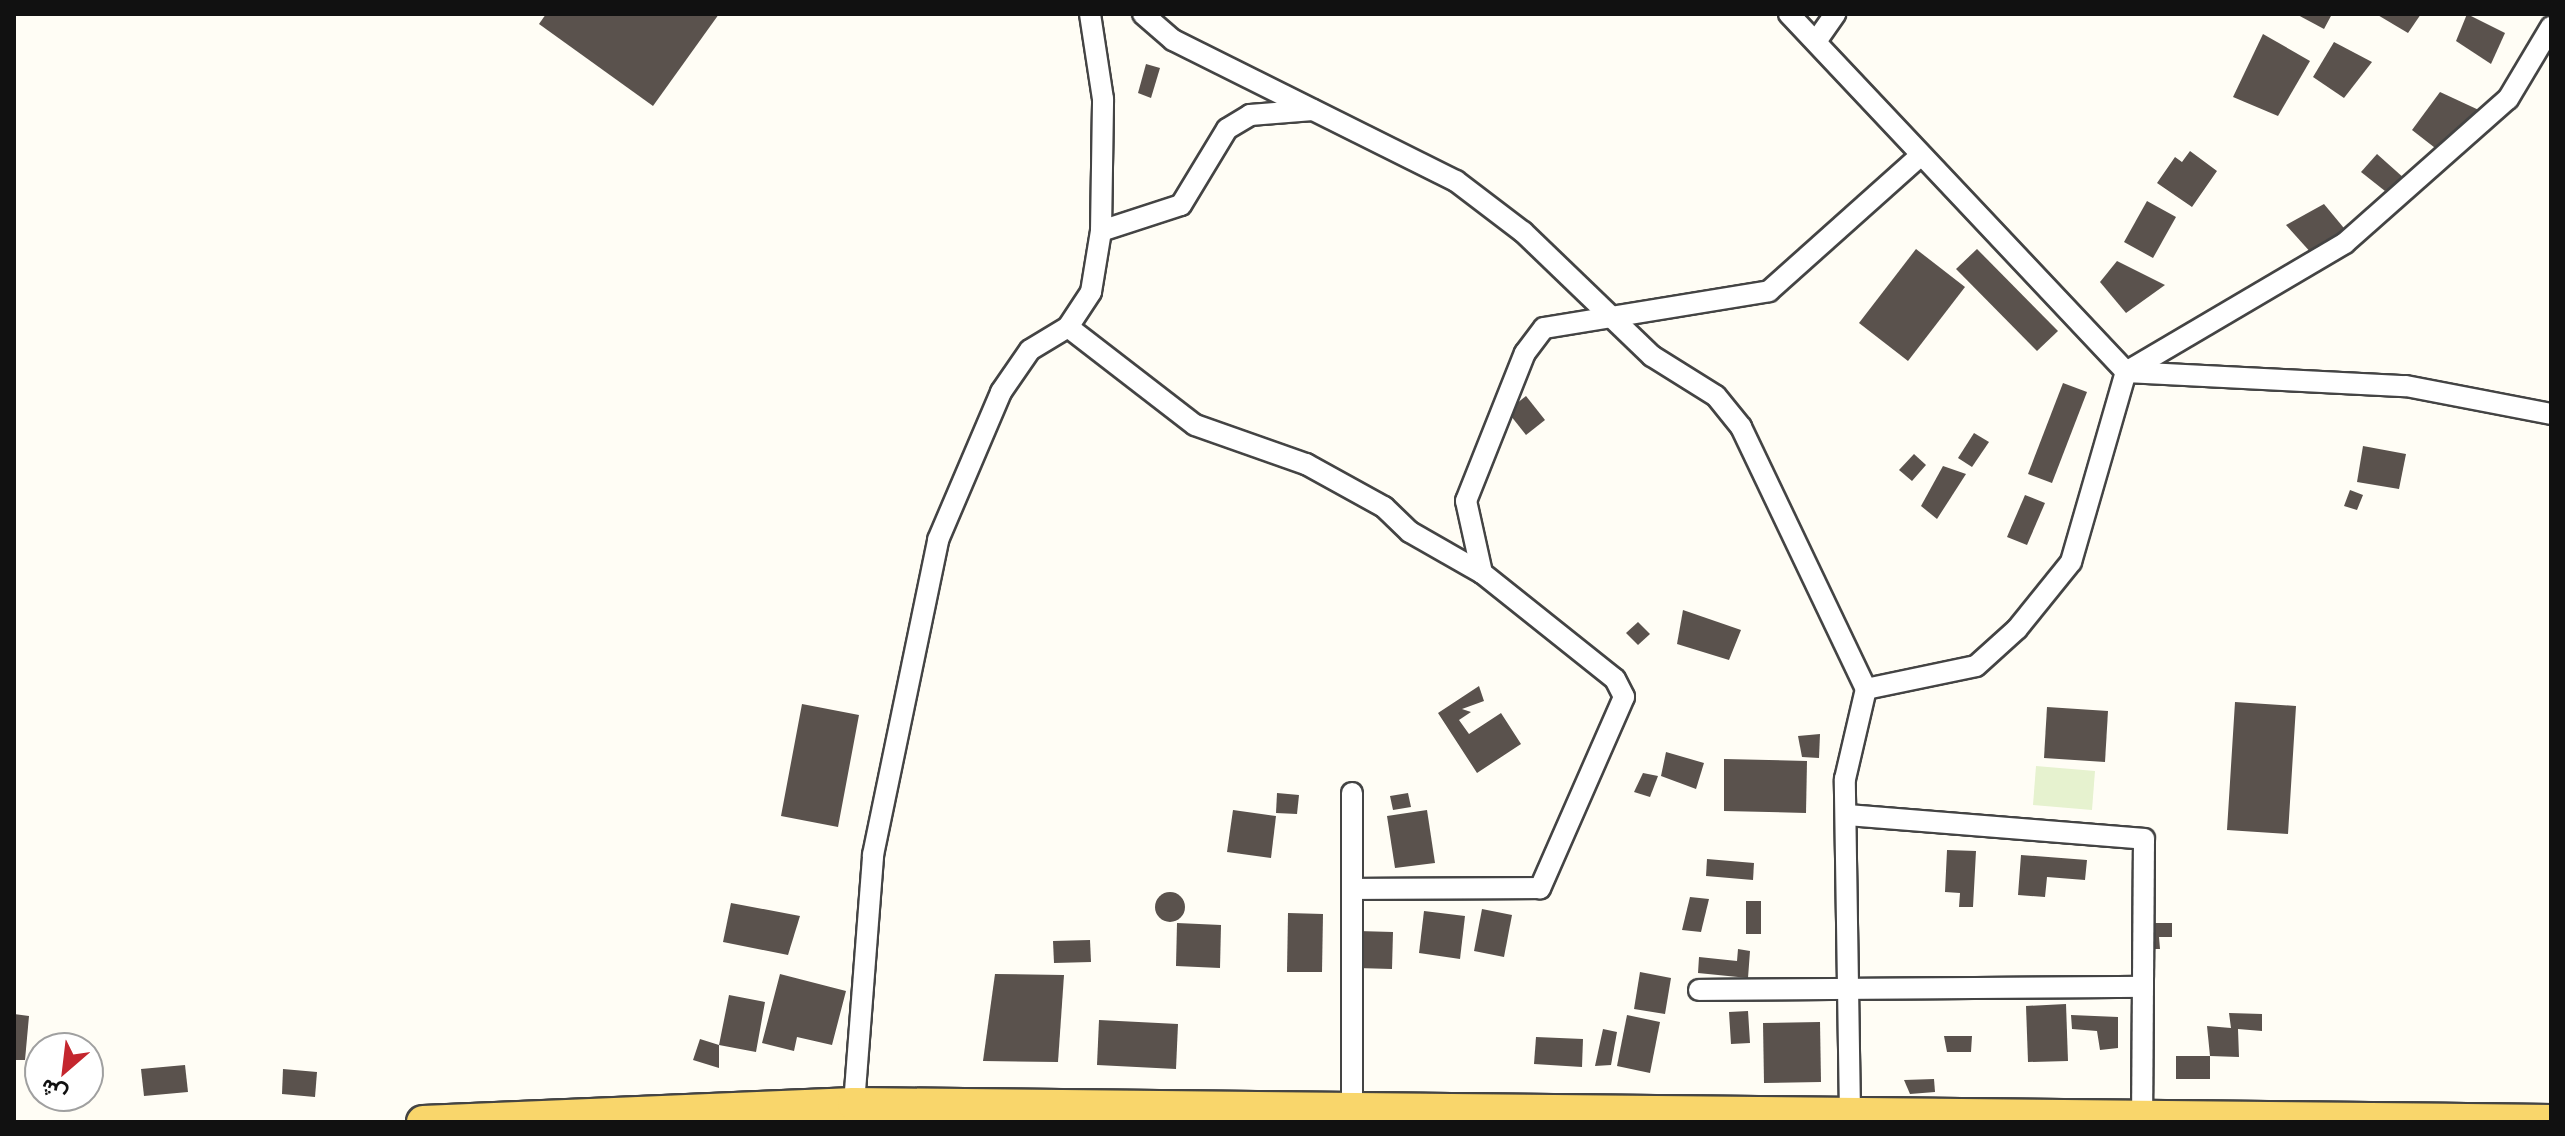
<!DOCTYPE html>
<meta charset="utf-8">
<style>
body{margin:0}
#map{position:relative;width:2565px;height:1136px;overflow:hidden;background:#fffdf5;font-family:"IBM Plex Serif",Vazirmatn,serif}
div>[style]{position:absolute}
.pitch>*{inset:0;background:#e6f2cf}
.building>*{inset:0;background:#5a524d}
.round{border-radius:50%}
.roads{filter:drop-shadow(2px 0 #444) drop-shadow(-2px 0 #444) drop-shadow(0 2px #444) drop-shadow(0 -2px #444)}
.street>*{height:20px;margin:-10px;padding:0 10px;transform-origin:10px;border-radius:10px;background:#fff}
.primary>*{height:32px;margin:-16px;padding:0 16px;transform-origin:16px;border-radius:16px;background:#f9d66b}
span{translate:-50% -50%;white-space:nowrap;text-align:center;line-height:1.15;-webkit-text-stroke:8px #fff;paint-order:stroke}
.frame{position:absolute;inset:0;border:16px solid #111;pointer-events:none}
.north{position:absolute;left:24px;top:1032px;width:80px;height:80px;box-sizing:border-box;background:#fff;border:2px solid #a0a0a0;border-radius:50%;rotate:208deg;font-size:22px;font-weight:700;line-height:32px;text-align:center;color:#111}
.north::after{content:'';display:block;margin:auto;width:28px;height:36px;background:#c4262e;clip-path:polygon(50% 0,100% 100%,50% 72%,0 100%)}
</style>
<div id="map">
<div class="pitch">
<div style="clip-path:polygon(2036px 766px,2095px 771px,2092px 810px,2033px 805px)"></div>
</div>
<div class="building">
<div style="clip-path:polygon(546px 14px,719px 14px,653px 106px,539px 24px)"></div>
<div style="clip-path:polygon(2296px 14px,2332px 14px,2324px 29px)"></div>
<div style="clip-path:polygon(2376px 14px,2421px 14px,2408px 33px)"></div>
<div style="clip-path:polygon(2467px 14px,2505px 33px,2491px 64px,2456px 41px)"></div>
<div style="clip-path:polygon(2263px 34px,2310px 61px,2278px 116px,2233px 97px)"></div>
<div style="clip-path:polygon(2334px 42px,2372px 62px,2344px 98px,2313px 77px)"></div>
<div style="clip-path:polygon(1146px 64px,1160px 68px,1151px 98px,1138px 93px)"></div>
<div style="clip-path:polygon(2440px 92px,2481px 111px,2439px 151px,2412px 130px)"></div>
<div style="clip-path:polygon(2190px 151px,2217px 171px,2192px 207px,2157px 183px,2175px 157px,2182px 162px)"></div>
<div style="clip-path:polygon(2377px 154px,2405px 179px,2385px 191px,2361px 172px)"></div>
<div style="clip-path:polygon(2147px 201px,2176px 217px,2153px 258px,2124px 242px)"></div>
<div style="clip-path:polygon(2324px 204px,2348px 233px,2313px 255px,2286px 225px)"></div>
<div style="clip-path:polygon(1916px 249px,1965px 287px,1908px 361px,1859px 323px)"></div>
<div style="clip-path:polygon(1977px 249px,2058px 331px,2037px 351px,1956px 269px)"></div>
<div style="clip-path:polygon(2117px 261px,2165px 285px,2126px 313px,2100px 282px)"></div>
<div style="clip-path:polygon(2063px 383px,2087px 392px,2052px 483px,2028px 474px)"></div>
<div style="clip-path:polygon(1526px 396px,1545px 420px,1526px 435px,1507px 411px)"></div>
<div style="clip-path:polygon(1974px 433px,1989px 442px,1972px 467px,1958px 458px)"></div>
<div style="clip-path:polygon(2363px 446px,2406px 454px,2399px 489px,2357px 482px)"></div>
<div style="clip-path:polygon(1914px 454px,1926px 465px,1912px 481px,1899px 470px)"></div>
<div style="clip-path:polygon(1943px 466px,1966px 474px,1937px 519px,1921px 506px)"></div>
<div style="clip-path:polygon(2350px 490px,2363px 495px,2357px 510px,2344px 506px)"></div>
<div style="clip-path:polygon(2025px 495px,2045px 503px,2027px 545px,2007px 537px)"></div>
<div style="clip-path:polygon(1683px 610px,1741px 630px,1729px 660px,1677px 644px)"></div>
<div style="clip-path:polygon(1638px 622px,1650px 634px,1638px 645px,1626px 633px)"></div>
<div style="clip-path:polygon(1479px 686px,1484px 701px,1462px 709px,1471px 712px,1459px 720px,1469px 734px,1501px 713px,1521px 744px,1477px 773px,1438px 713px)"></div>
<div style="clip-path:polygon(2235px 702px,2296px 706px,2288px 834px,2227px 830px)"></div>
<div style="clip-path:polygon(802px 704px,859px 715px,838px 827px,781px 816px)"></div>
<div style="clip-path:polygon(2047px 707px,2108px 711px,2105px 762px,2044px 758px)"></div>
<div style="clip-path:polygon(1820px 734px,1819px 758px,1802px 757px,1798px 736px)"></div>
<div style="clip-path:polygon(1666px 752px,1704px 763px,1696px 789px,1661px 776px)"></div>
<div style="clip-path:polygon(1724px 759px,1807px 761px,1806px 813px,1724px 811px)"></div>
<div style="clip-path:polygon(1643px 773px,1658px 776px,1650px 797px,1634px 792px)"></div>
<div style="clip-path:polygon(1277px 793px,1299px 795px,1297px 814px,1276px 813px)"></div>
<div style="clip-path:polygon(1408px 793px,1411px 807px,1393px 810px,1390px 796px)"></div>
<div style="clip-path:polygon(1233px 810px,1276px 816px,1271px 858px,1227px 852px)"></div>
<div style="clip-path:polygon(1427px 810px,1435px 863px,1395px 868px,1387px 816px)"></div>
<div style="clip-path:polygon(1947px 850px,1976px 851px,1973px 907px,1959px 907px,1960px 893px,1945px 892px)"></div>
<div style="clip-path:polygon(2021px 855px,2087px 860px,2085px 880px,2047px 877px,2045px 897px,2018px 895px)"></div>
<div style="clip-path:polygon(1707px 859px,1754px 863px,1753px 880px,1706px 876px)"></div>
<div class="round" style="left:1155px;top:892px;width:30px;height:30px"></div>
<div style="clip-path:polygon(1690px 897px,1709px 899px,1701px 932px,1682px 930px)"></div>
<div style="clip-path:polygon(1746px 901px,1761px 901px,1761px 934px,1746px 934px)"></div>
<div style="clip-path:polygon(731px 903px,800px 916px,788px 955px,723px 942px)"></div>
<div style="clip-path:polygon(1482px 909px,1512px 915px,1504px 957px,1474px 951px)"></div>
<div style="clip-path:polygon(1424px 911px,1465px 916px,1460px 959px,1419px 953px)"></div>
<div style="clip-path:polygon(1288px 913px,1323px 914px,1322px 972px,1287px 972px)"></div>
<div style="clip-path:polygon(1177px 923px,1221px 925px,1220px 968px,1176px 966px)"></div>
<div style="clip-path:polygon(2149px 923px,2172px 923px,2172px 937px,2159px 937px,2160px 949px,2149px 949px)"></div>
<div style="clip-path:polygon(1358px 931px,1393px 932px,1392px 969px,1357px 968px)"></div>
<div style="clip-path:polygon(1090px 940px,1091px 962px,1054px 963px,1053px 941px)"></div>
<div style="clip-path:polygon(1738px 949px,1750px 951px,1748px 978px,1698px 973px,1699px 957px,1737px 961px)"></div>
<div style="clip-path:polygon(1640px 972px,1671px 978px,1665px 1014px,1634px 1009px)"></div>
<div style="clip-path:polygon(780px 974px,846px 991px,832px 1045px,797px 1037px,794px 1051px,762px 1043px)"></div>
<div style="clip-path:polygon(995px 974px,1064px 975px,1058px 1062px,983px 1061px)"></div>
<div style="clip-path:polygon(729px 995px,765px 1002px,756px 1052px,719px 1045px,719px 1068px,693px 1060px,700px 1039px,719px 1045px)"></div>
<div style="clip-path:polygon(2066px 1004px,2068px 1061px,2028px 1062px,2026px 1006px)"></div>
<div style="clip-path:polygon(1748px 1011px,1750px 1043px,1731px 1044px,1729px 1012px)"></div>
<div style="clip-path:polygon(2229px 1013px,2262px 1014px,2262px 1031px,2238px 1029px,2239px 1057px,2210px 1056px,2207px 1026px,2231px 1028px)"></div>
<div style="clip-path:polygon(14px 1014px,29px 1016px,25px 1060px,14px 1060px)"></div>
<div style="clip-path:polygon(1627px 1015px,1660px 1022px,1650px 1073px,1617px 1066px)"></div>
<div style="clip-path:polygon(2071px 1015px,2118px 1017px,2118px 1048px,2100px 1050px,2097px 1031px,2072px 1029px)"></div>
<div style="clip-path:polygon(1099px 1020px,1178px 1024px,1176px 1069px,1097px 1065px)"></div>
<div style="clip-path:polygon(1820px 1022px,1821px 1082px,1764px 1083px,1763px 1023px)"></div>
<div style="clip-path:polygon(1603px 1029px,1617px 1032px,1611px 1065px,1595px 1066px)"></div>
<div style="clip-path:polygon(1944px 1036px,1972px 1036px,1971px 1052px,1947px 1052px)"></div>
<div style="clip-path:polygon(1536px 1037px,1583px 1039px,1582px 1067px,1534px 1064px)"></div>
<div style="clip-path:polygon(2176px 1056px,2210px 1056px,2210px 1079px,2176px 1079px)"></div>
<div style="clip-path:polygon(185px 1065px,188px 1092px,144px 1096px,141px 1069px)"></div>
<div style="clip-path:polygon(283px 1069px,317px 1072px,315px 1097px,282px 1094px)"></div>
<div style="clip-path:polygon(1934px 1079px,1935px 1092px,1910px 1094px,1904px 1080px)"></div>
</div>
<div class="roads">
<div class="street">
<div style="left:1143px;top:14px;width:40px;rotate:41deg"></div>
<div style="left:1173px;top:40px;width:316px;rotate:26.5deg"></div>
<div style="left:1456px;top:181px;width:84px;rotate:37.3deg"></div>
<div style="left:1523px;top:232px;width:179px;rotate:43.9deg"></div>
<div style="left:1652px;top:356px;width:75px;rotate:32deg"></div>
<div style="left:1716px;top:396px;width:40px;rotate:51deg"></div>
<div style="left:1741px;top:427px;width:290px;rotate:64.5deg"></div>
<div style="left:1789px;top:14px;width:492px;rotate:46.7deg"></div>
<div style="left:2126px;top:372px;width:280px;rotate:2.9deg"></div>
<div style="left:2406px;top:386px;width:148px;rotate:10.9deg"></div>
<div style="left:1817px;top:40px;width:32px;rotate:-55deg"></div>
<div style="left:1101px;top:231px;width:84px;rotate:-18deg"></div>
<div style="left:1181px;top:205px;width:89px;rotate:-58.8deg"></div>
<div style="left:1227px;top:129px;width:27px;rotate:-31deg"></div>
<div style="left:1250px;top:115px;width:63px;rotate:-4.5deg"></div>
<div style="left:1068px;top:327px;width:160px;rotate:37.7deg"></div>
<div style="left:1195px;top:425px;width:118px;rotate:19.4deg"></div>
<div style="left:1306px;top:464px;width:89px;rotate:28.9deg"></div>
<div style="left:1384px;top:507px;width:36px;rotate:44deg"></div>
<div style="left:1410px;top:532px;width:83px;rotate:29.7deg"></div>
<div style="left:1482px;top:573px;width:170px;rotate:38.6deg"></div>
<div style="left:1615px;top:679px;width:20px;rotate:63deg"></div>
<div style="left:1624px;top:697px;width:209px;rotate:113.7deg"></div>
<div style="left:1540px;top:888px;width:188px;rotate:179.7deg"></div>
<div style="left:1482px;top:573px;width:74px;rotate:-102.5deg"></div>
<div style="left:1466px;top:501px;width:159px;rotate:-68.3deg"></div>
<div style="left:1525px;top:353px;width:31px;rotate:-53deg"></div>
<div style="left:1544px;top:328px;width:228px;rotate:-9.3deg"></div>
<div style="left:1769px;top:291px;width:204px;rotate:-41.8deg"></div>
<div style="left:1848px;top:815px;width:297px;rotate:4.6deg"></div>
<div style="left:2144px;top:839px;width:278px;rotate:90.4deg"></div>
<div style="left:1699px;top:990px;width:444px;rotate:-0.4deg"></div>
<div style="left:854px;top:1104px;width:250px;rotate:-85.6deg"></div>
<div style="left:873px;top:855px;width:322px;rotate:-78.3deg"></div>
<div style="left:938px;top:540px;width:161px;rotate:-66.9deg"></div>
<div style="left:1001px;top:392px;width:51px;rotate:-55.4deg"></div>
<div style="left:1030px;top:350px;width:44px;rotate:-31.2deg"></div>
<div style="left:1068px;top:327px;width:42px;rotate:-56.7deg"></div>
<div style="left:1091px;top:292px;width:62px;rotate:-80.7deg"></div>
<div style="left:1101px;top:231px;width:132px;rotate:-89.1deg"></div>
<div style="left:1103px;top:99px;width:86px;rotate:-98.7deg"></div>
<div style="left:1352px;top:1105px;width:312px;rotate:-90deg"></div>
<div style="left:1850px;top:1113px;width:334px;rotate:-90.9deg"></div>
<div style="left:1845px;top:779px;width:92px;rotate:-76.9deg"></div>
<div style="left:1866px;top:689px;width:112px;rotate:-11.8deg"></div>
<div style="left:1976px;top:666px;width:55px;rotate:-42.1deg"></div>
<div style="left:2017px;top:629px;width:86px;rotate:-51.1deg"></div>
<div style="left:2071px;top:562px;width:198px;rotate:-73.9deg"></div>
<div style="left:2126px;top:372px;width:254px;rotate:-30.5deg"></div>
<div style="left:2345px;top:243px;width:217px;rotate:-41.5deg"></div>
<div style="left:2508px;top:99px;width:84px;rotate:-59.2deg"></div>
</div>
<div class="primary">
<div style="left:423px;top:1122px;width:431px;rotate:-2.4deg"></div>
<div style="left:854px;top:1104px;width:1697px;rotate:0.57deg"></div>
</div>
</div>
<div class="frame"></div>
<div class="north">ش</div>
</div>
